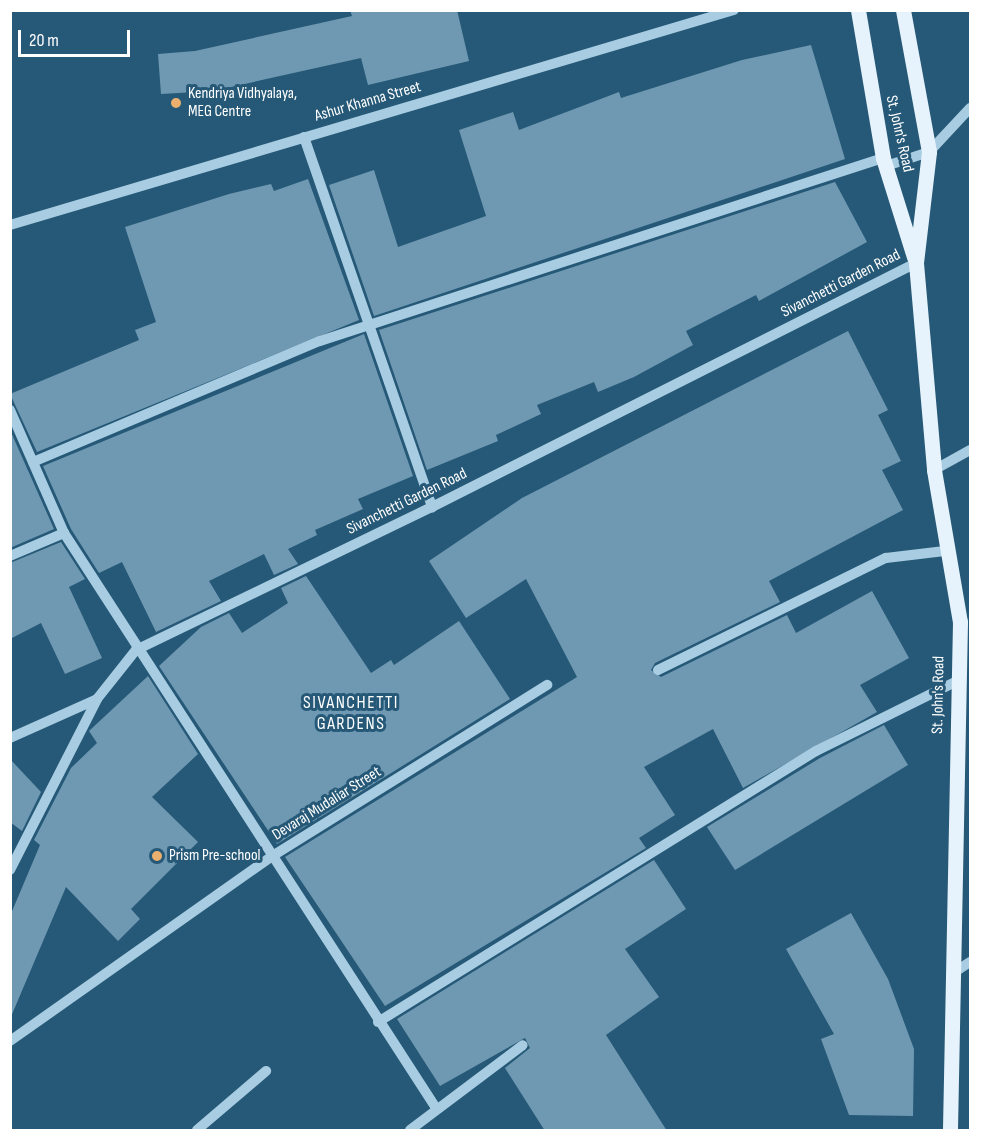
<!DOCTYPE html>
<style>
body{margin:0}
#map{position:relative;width:981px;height:1141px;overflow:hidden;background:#265977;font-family:"Sofia Sans Condensed",sans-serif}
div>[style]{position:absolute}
.building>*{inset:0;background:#6f99b2}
.minor>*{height:10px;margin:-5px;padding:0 5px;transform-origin:5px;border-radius:5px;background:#a8cde2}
.major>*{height:15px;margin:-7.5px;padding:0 7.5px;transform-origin:7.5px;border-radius:7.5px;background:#e7f3fc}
.dots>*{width:16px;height:16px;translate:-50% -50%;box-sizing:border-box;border:3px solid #265977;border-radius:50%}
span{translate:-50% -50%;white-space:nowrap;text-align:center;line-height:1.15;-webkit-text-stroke:6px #265977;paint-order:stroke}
.poi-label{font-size:16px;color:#fff}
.left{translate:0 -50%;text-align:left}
.street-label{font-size:16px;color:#fff}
.neighbourhood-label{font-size:18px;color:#fff;letter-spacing:1.5px}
.frame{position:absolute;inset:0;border:12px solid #fff;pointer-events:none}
.scale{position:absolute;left:18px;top:30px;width:112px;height:27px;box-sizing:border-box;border:3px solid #fff;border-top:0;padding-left:8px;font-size:18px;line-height:21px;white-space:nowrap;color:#fff;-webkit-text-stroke:4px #265977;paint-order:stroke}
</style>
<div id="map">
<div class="building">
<div style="clip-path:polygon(350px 10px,457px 10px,469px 61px,368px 85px,361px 58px,213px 91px,161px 94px,158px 54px,195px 51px,352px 16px)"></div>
<div style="clip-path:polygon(811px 45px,845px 159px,374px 316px,329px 185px,374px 170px,398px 247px,486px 216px,459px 130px,513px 112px,519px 130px,619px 92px,621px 98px,742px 60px)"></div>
<div style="clip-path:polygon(308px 179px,359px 320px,37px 452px,10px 394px,139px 340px,135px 330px,156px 322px,125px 227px,229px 194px,271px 184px,274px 191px)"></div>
<div style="clip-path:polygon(835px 182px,867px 242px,759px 301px,756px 295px,686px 331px,693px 345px,634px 377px,598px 392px,594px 382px,537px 405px,541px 414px,496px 435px,498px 441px,427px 470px,379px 330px)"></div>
<div style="clip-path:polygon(848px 331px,888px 410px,878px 415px,901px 461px,882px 470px,903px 510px,769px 581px,780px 602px,655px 663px,651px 670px,661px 677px,787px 615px,796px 633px,872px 591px,909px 658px,860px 685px,877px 712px,743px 788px,713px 729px,644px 767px,675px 815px,639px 838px,646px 848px,385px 1006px,285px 857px,577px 677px,526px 579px,466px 618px,429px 561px,522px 498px)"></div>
<div style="clip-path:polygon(364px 334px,413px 476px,358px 499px,363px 509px,315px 530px,317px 535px,288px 549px,298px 564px,274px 575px,264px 554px,209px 581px,221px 601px,156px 632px,122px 562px,99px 573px,71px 529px,43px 466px)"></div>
<div style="clip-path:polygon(10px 430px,54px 529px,10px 548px)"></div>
<div style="clip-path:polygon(61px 542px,85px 579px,69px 587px,102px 658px,65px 674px,41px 623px,10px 639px,10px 563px)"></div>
<div style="clip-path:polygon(306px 576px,371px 673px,391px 660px,394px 665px,459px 621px,510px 699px,277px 844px,159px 666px,201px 627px,229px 613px,242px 633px,288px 603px,281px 588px)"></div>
<div style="clip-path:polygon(148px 676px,198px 754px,152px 797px,198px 842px,131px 909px,140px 919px,118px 941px,66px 887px,10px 1019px,10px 916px,40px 845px,34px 840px,71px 768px,97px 743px,89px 731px)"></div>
<div style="clip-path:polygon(884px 725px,908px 765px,735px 870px,707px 827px,820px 758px)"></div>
<div style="clip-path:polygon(10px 759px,41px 792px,22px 831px,10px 822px)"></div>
<div style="clip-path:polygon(654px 860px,686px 909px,625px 949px,659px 997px,606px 1035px,667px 1131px,545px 1131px,505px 1068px,530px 1048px,525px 1038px,440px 1086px,397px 1019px)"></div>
<div style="clip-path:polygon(851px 913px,888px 979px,914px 1049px,913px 1116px,849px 1115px,821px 1039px,834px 1034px,786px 949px)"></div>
</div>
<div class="minor">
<div style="left:304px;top:137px;width:392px;rotate:70.9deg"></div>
<div style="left:886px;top:166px;width:45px;rotate:-18deg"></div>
<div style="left:929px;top:152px;width:60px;rotate:-47deg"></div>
<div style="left:10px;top:225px;width:755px;rotate:-16.54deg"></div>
<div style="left:10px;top:410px;width:134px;rotate:66.3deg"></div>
<div style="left:64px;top:533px;width:685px;rotate:57.1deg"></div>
<div style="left:33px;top:462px;width:311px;rotate:-22.9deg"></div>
<div style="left:320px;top:341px;width:592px;rotate:-18.01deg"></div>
<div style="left:934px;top:470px;width:41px;rotate:-29.1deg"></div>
<div style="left:10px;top:556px;width:59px;rotate:-23.1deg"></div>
<div style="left:658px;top:670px;width:254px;rotate:-26.2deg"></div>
<div style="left:886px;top:558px;width:59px;rotate:-6.8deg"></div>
<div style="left:10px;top:738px;width:95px;rotate:-24.1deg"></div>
<div style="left:10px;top:870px;width:192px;rotate:-63deg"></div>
<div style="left:97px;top:699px;width:63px;rotate:-51.5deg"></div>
<div style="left:136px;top:650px;width:329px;rotate:-25.8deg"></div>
<div style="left:432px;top:507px;width:542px;rotate:-26.75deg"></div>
<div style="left:953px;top:973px;width:20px;rotate:-33deg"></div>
<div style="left:378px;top:1022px;width:515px;rotate:-31.75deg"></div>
<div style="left:816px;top:751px;width:157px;rotate:-26.4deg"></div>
<div style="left:10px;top:1041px;width:323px;rotate:-35.2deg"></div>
<div style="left:274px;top:855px;width:322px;rotate:-31.9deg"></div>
<div style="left:197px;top:1130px;width:91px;rotate:-40.5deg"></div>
<div style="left:410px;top:1130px;width:141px;rotate:-37deg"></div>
</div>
<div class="major">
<div style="left:858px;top:10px;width:150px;rotate:80.4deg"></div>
<div style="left:883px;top:158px;width:104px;rotate:72.6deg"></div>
<div style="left:903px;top:10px;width:144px;rotate:79.6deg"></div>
<div style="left:929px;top:152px;width:112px;rotate:96.7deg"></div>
<div style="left:916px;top:263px;width:208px;rotate:85deg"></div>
<div style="left:934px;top:470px;width:154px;rotate:80.3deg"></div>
<div style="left:960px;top:622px;width:508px;rotate:91.13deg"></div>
</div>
<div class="dots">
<div style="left:176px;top:103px;background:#ebb06e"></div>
<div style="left:157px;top:856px;background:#ebb06e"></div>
</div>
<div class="poi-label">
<span class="left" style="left:188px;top:103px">Kendriya Vidhyalaya,<br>MEG Centre</span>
<span class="left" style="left:169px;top:856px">Prism Pre-school</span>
</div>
<div class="street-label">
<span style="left:368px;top:102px;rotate:-16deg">Ashur Khanna Street</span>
<span style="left:899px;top:134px;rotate:77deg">St. John's Road</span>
<span style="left:841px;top:284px;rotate:-27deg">Sivanchetti Garden Road</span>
<span style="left:407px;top:502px;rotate:-26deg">Sivanchetti Garden Road</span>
<span style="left:939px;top:695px;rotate:-89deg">St. John's Road</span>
<span style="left:327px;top:804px;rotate:-32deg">Devaraj Mudaliar Street</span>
</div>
<div class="neighbourhood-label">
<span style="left:351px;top:714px">SIVANCHETTI<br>GARDENS</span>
</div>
<div class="frame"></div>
<div class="scale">20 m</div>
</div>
